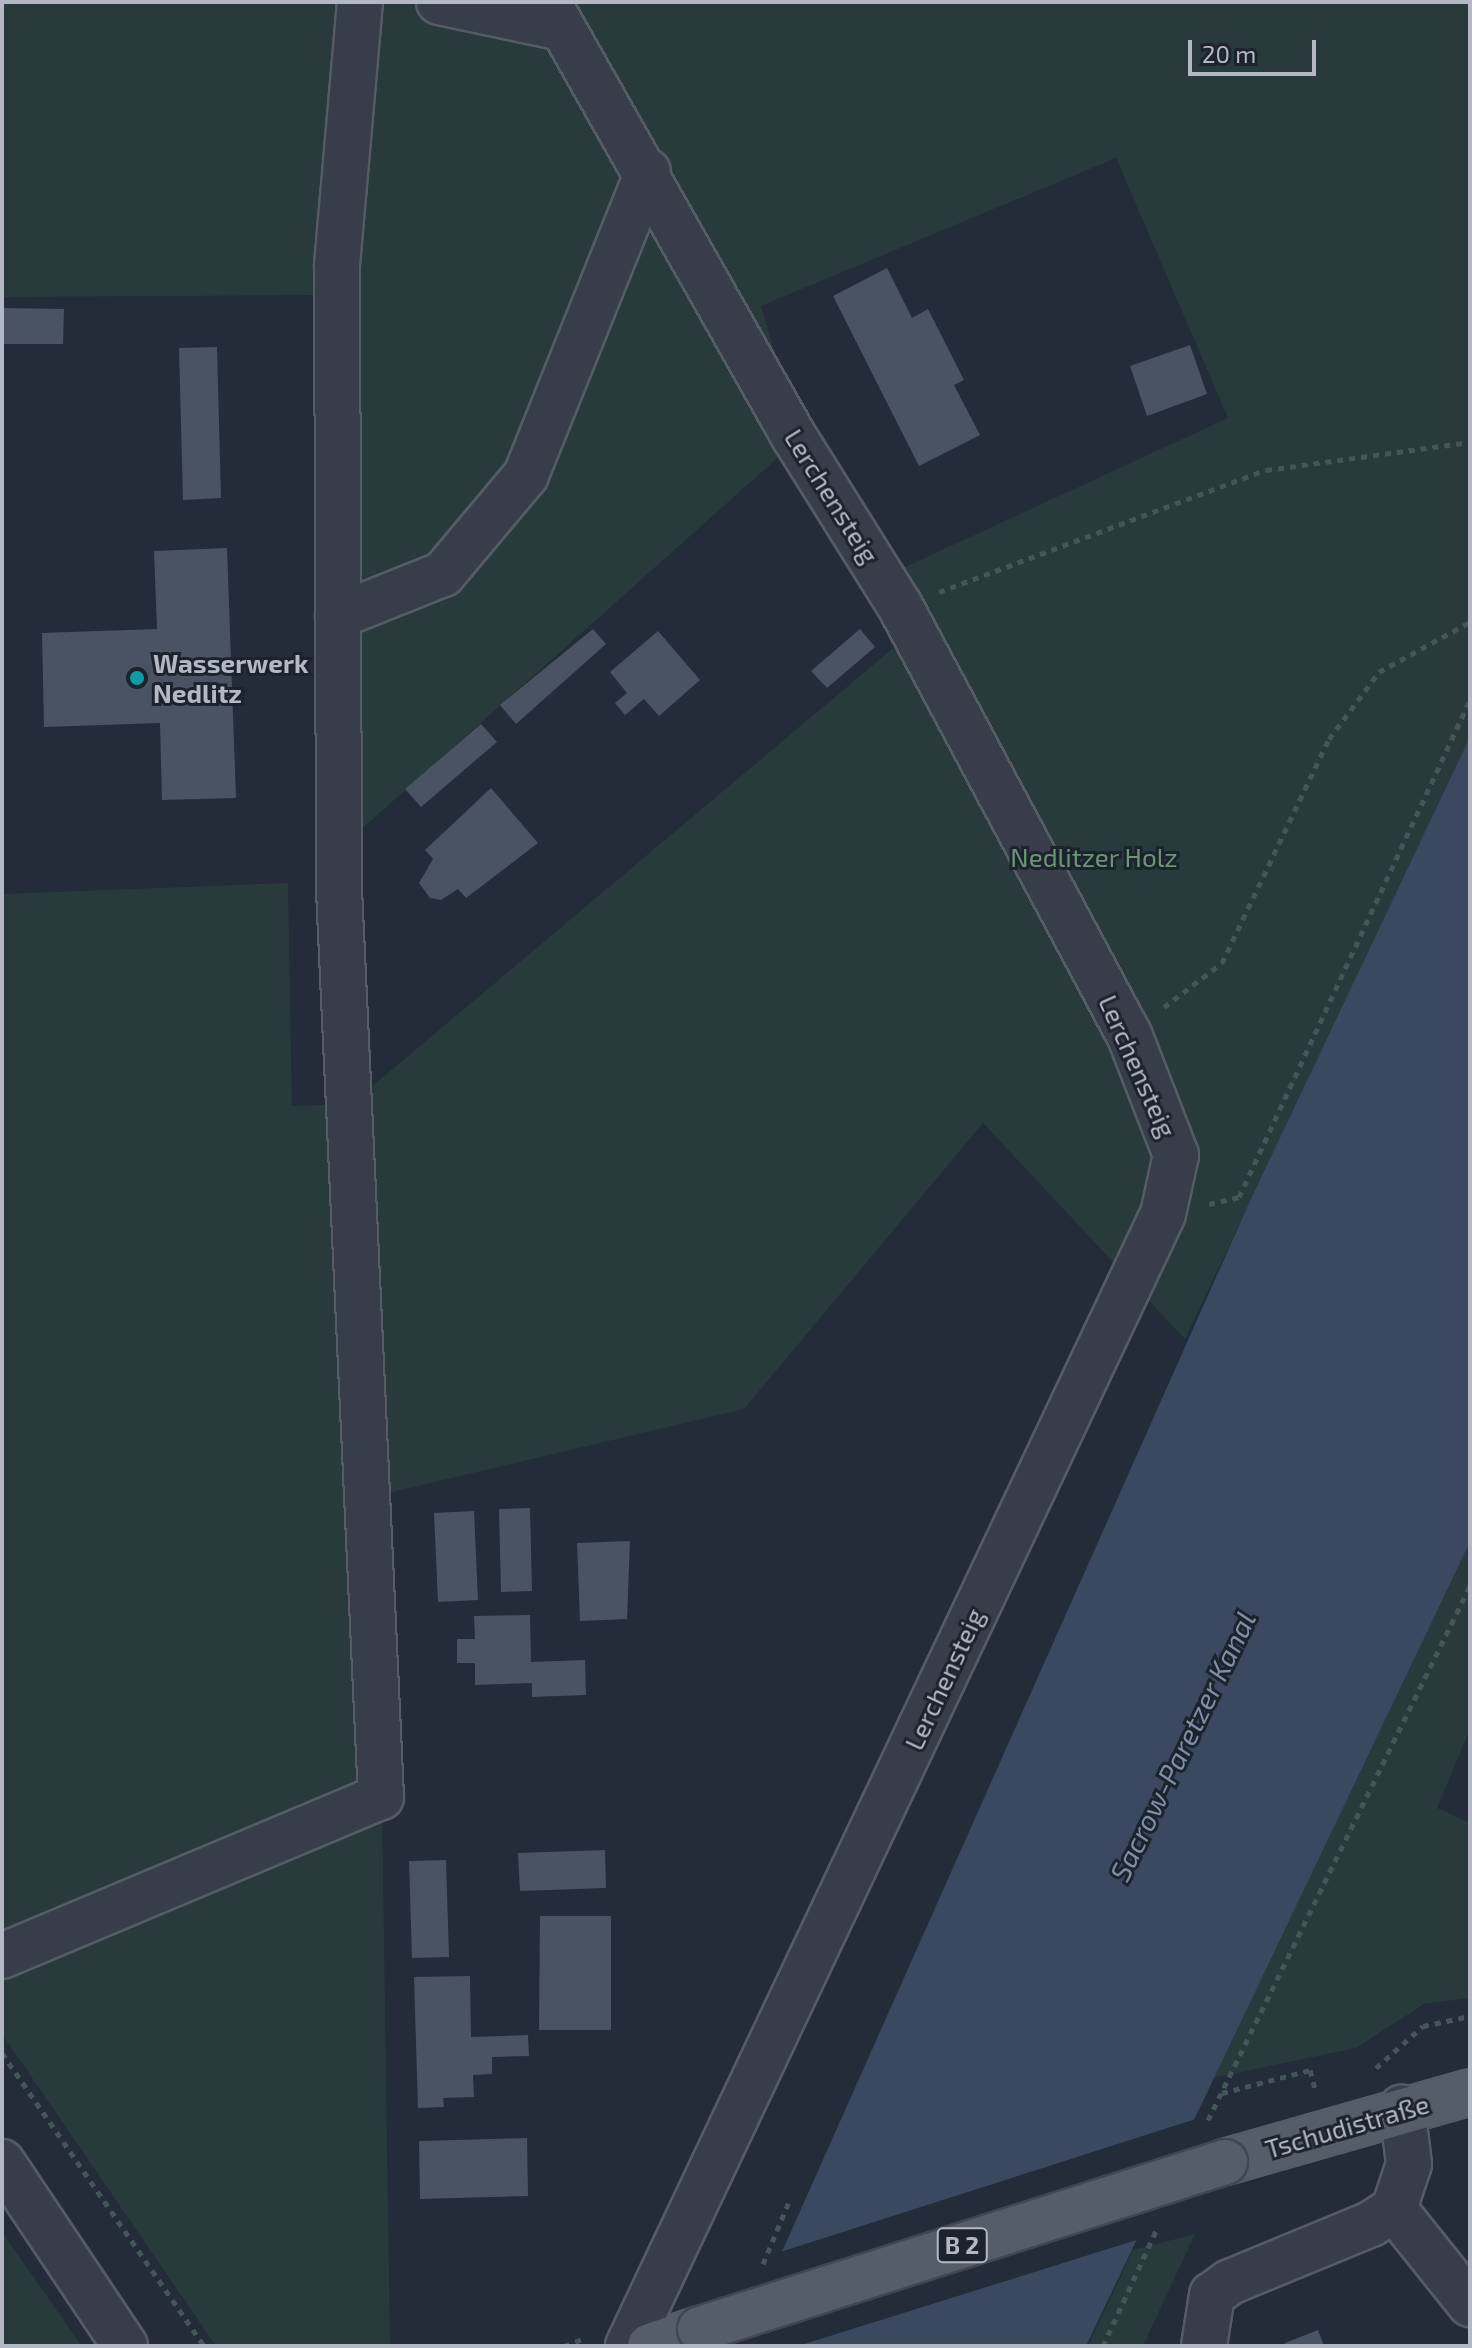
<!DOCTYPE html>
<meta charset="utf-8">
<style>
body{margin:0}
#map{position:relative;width:1472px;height:2348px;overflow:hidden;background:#232c38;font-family:"Exo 2",sans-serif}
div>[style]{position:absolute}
.green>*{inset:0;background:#283a3b}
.water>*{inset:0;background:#3a4960}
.pier>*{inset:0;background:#232c38}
.building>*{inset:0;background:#4a5362}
.path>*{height:5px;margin-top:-2.5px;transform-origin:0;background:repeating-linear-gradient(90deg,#455658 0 6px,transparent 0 12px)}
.roads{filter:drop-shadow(2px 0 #555c66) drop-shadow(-2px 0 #555c66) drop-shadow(0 2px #555c66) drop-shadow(0 -2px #555c66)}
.minor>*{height:44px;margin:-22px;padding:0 22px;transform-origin:22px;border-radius:22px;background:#373e49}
.major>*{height:44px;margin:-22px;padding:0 22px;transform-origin:22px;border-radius:22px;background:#555d69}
.bridges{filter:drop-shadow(2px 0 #404752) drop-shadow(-2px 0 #404752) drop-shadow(0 2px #404752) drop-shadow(0 -2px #404752)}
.major-bridge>*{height:44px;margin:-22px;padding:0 22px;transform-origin:22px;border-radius:22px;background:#555d69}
.dots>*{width:22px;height:22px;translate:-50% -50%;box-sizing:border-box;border:4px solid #1c232d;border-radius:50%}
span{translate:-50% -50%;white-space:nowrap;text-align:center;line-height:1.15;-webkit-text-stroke:6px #1c232d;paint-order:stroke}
.shield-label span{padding:2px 6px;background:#1c232d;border:2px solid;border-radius:6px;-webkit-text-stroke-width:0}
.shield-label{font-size:24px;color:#b2b9c5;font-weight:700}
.street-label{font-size:26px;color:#b2b9c5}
.poi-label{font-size:26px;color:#b2b9c5;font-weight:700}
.left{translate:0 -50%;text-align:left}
.park-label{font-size:26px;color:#6b9475}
.water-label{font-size:28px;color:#7c8faa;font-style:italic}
.frame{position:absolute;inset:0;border:4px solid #b2b9c5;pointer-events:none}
.scale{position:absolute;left:1188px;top:40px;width:128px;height:36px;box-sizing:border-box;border:4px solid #b2b9c5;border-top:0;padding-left:10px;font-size:24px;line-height:28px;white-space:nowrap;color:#b2b9c5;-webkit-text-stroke:6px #1c232d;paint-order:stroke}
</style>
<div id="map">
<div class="green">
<div style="clip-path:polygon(2px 2px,1470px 2px,1470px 738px,1185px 1339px,983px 1123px,744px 1409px,367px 1498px,382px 1800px,390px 2346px,216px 2346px,2px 2034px,2px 894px,288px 883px,292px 1106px,351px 1104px,898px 644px,892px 573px,1228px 418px,1116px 158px,761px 306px,800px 438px,347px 842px,347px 295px,2px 297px)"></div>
<div style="clip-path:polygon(1470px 1542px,1470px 1729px,1437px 1808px,1470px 1823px,1470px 1998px,1424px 2004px,1356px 2048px,1213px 2078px)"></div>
<div style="clip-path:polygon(2px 2232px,74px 2335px,81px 2346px,2px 2346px)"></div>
<div style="clip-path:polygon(1195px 2234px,1143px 2346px,1088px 2346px,1133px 2250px)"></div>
</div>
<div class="water">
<div style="clip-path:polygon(1470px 737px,1470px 1542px,1086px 2346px,740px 2346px,1250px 1201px)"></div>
</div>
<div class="pier">
<div style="clip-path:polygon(1199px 2118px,1143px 2238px,798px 2346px,736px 2346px,777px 2253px)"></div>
</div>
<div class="building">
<div style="clip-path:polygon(887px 268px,912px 318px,928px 309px,964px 380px,954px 385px,980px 435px,919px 466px,833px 296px)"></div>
<div style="clip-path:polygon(2px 308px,64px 309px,63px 344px,2px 344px)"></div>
<div style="clip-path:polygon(1190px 345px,1207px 394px,1147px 416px,1130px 366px)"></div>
<div style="clip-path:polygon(217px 347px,221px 498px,183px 500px,179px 348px)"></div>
<div style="clip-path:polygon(227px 548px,236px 798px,162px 800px,160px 723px,44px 727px,42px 633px,157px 629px,154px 551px)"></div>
<div style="clip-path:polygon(593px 629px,606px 644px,516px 724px,500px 705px)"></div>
<div style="clip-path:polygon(860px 629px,875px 647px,827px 688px,811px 671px)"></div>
<div style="clip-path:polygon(658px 631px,700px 680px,659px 716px,644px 699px,625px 715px,615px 703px,627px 693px,610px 672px)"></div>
<div style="clip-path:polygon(481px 724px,497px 742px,421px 807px,405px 789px)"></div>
<div style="clip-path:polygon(491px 788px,538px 843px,466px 898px,458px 889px,441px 900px,430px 898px,419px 883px,433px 859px,425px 850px)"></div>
<div style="clip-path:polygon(530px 1508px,532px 1591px,501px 1592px,499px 1509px)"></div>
<div style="clip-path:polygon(474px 1511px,478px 1600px,438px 1602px,434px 1513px)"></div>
<div style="clip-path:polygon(630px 1541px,627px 1619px,580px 1621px,577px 1543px)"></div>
<div style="clip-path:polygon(530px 1615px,531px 1662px,585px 1660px,586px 1695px,532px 1697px,532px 1683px,475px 1685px,475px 1663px,457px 1663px,457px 1639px,475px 1639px,474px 1616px)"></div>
<div style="clip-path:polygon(605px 1850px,606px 1888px,520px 1891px,518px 1853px)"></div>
<div style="clip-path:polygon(446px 1860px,449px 1957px,412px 1958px,409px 1861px)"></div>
<div style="clip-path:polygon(540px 1916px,611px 1916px,611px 2030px,539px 2030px)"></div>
<div style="clip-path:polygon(470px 1976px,471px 2037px,528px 2035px,529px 2056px,492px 2057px,492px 2074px,473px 2075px,474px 2097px,443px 2098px,444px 2107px,418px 2108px,414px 1977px)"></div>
<div style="clip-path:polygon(527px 2138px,528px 2196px,420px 2199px,419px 2141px)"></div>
<div style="clip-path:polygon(1318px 2330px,1324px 2346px,1286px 2346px,1285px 2343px)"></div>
</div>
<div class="path">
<div style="left:939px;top:592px;width:349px;rotate:-20.5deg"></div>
<div style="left:1266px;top:470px;width:206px;rotate:-7.8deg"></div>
<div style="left:1164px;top:1007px;width:73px;rotate:-37.2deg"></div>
<div style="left:1222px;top:963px;width:248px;rotate:-64.5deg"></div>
<div style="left:1329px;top:739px;width:84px;rotate:-53.3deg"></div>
<div style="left:1379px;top:672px;width:104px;rotate:-28.8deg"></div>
<div style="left:1209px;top:1204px;width:31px;rotate:-13deg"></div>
<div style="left:1239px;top:1197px;width:548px;rotate:-65.07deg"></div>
<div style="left:2px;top:2053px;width:356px;rotate:55.4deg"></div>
<div style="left:1376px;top:2068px;width:63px;rotate:-41.8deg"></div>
<div style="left:1423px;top:2026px;width:48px;rotate:-12deg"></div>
<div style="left:1222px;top:2093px;width:91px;rotate:-14.6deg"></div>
<div style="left:1310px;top:2070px;width:23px;rotate:75deg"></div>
<div style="left:1208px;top:2120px;width:595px;rotate:-63.87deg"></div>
<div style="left:763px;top:2264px;width:70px;rotate:-67.4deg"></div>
<div style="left:564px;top:2346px;width:22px;rotate:-21deg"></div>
<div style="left:1103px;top:2346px;width:127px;rotate:-65.3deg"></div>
</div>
<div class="roads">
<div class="minor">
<div style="left:439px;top:2px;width:125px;rotate:12deg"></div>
<div style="left:548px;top:2px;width:498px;rotate:60.5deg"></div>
<div style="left:793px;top:435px;width:202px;rotate:58deg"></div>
<div style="left:900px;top:606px;width:485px;rotate:61.9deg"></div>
<div style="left:1129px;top:1034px;width:130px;rotate:68.8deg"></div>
<div style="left:1176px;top:1155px;width:60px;rotate:102.4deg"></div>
<div style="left:1163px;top:1214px;width:1252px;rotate:115.3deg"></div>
<div style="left:338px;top:616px;width:113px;rotate:-21.8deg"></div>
<div style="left:443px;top:574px;width:129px;rotate:-50deg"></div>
<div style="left:526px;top:475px;width:327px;rotate:-68.1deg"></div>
<div style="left:2px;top:1956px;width:411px;rotate:-22.8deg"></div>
<div style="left:381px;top:1797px;width:910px;rotate:-92.65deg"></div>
<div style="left:339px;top:888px;width:623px;rotate:-90.18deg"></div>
<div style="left:337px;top:265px;width:264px;rotate:-85deg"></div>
<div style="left:2px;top:2162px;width:221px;rotate:56.2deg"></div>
<div style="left:1394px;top:2209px;width:122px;rotate:51.3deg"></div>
<div style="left:1204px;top:2346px;width:52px;rotate:-81.1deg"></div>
<div style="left:1212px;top:2295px;width:22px;rotate:-36deg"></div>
<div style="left:1230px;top:2282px;width:152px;rotate:-22.4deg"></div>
<div style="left:1371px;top:2224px;width:27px;rotate:-33deg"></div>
<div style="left:1394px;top:2209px;width:47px;rotate:-71.6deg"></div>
<div style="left:1409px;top:2164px;width:57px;rotate:-97deg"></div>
</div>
<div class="major">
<div style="left:1225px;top:2162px;width:255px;rotate:-15.9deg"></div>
<div style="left:650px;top:2346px;width:53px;rotate:-18.8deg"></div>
</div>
</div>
<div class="bridges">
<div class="major-bridge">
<div style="left:700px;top:2329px;width:551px;rotate:-17.65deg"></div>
</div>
</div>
<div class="dots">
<div style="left:137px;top:678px;background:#0f9aa8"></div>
</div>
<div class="shield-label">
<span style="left:962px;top:2245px">B 2</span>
</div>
<div class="street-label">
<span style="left:832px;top:496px;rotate:58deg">Lerchensteig</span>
<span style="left:1138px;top:1066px;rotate:66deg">Lerchensteig</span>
<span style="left:944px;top:1679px;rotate:-65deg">Lerchensteig</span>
<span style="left:1347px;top:2126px;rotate:-16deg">Tschudistraße</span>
</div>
<div class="poi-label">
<span class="left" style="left:153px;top:678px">Wasserwerk<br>Nedlitz</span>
</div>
<div class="park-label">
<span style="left:1094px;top:857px">Nedlitzer Holz</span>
</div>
<div class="water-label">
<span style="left:1182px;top:1746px;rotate:-64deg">Sacrow-Paretzer Kanal</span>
</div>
<div class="frame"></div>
<div class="scale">20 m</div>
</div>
